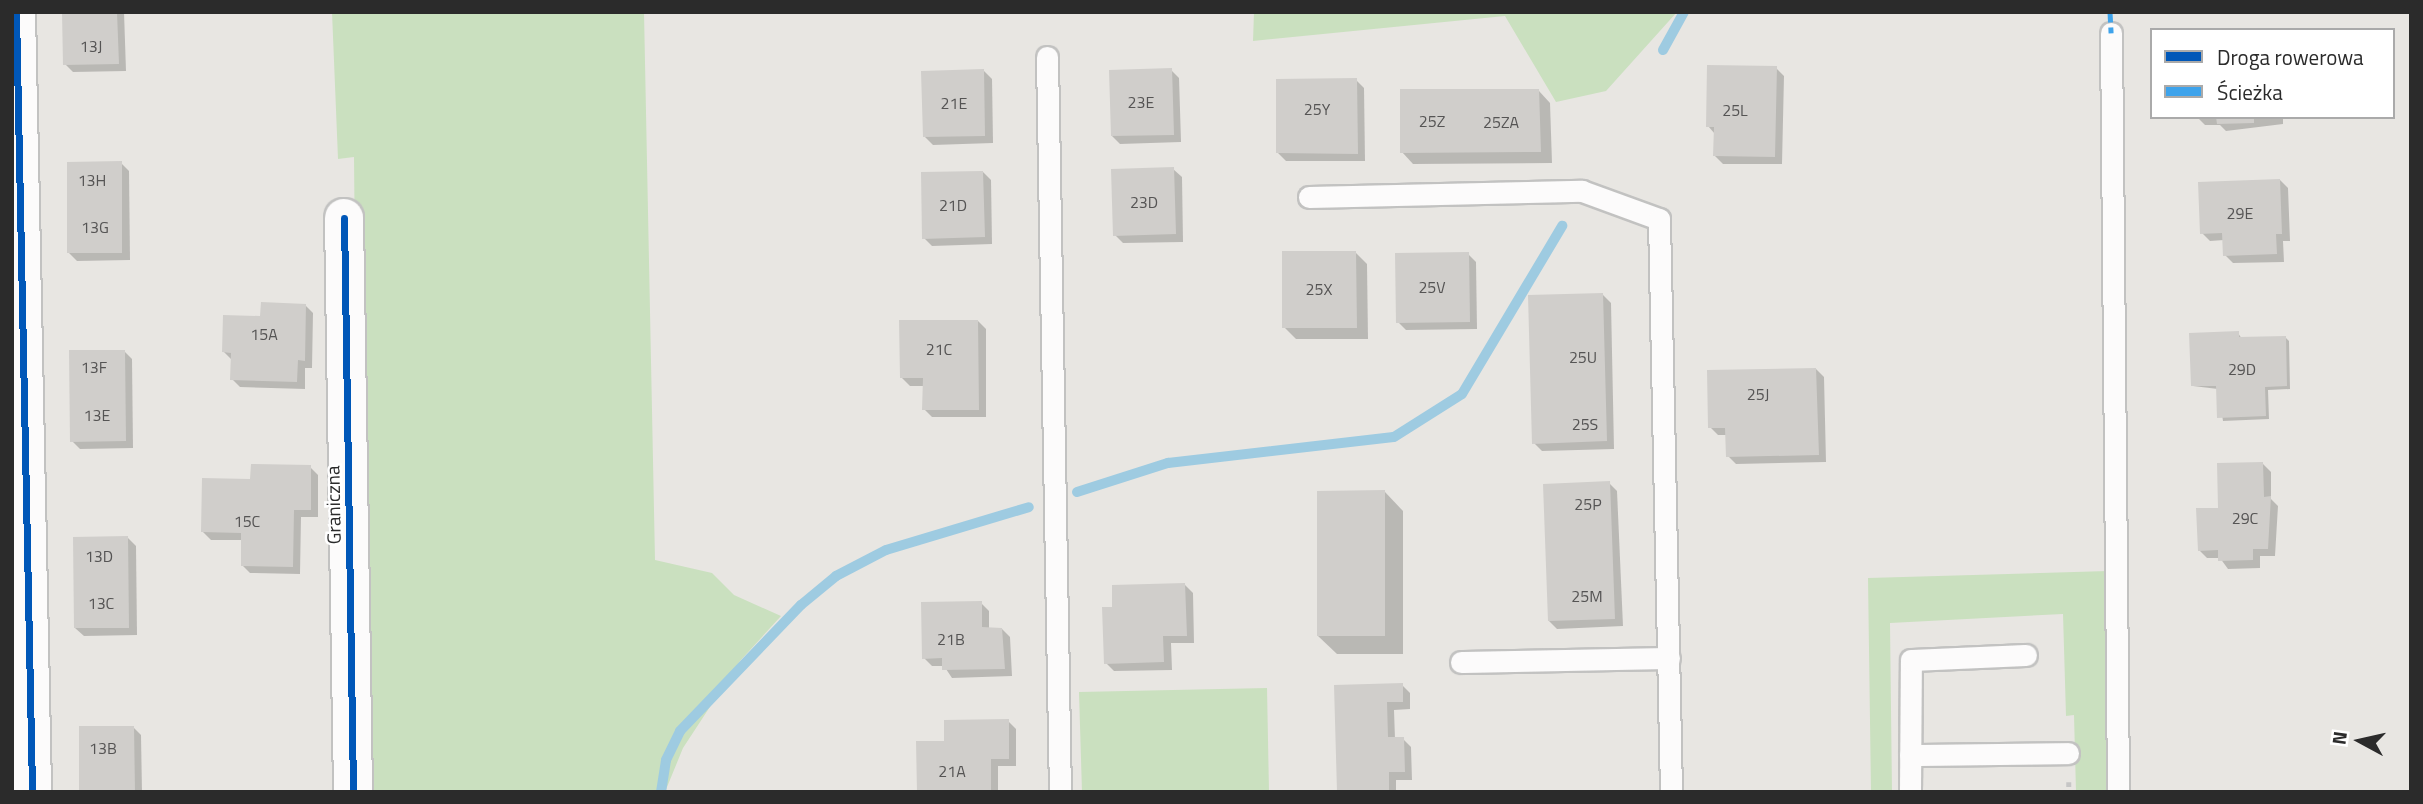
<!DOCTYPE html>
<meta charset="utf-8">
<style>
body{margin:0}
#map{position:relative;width:2423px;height:804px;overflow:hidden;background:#e8e6e2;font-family:"Titillium Web",sans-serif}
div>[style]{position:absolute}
.green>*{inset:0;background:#cae0bf}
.shadow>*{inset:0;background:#0003}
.stream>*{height:10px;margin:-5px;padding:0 5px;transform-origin:5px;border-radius:5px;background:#9ecbe1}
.building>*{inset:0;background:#d0cecb}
.path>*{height:4.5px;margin-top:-2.25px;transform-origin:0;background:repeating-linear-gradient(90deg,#c6c6c6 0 5px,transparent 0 8.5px)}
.roads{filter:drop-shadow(2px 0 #c2c2c1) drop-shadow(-2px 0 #c2c2c1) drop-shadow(0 2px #c2c2c1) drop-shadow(0 -2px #c2c2c1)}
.service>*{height:21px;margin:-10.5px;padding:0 10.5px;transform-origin:10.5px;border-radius:10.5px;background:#fcfbfb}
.minor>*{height:38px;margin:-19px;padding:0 19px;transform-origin:19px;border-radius:19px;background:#fcfbfb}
.quiet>*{height:5px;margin-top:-2.5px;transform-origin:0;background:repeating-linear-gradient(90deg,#3ea3eb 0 10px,transparent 0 15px)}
.cycleway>*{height:7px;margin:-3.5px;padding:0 3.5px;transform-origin:3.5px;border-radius:3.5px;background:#0057b8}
span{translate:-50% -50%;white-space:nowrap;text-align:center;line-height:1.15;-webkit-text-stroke:5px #fff;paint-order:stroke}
.number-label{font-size:16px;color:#555454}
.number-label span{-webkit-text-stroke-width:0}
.street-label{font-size:19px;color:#2b2b2b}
.frame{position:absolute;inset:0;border:14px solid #2b2b2b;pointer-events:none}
.legend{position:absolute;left:2150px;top:28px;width:245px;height:91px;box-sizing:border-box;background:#fff;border:2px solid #aaa;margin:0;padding:9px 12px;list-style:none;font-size:21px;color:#2b2b2b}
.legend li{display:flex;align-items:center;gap:14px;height:35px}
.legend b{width:35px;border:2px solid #aaa}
.north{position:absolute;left:2325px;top:706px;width:70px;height:70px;-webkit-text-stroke:5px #fff;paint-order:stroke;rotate:278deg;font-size:19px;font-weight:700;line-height:28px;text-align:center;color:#2b2b2b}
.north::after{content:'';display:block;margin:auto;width:24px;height:32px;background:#2b2b2b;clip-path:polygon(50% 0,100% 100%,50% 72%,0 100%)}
</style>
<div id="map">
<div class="green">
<div style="clip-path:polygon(332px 12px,644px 12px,655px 560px,712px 573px,734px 595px,781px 616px,740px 661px,683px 748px,665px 792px,360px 792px,354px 157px,338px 159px)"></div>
<div style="clip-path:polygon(1254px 12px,1677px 12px,1606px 91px,1556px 102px,1505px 16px,1253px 41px)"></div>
<div style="clip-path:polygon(2108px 571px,2110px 792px,2076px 792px,2074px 715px,2066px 716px,2063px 614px,1890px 623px,1892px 792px,1871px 792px,1868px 578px)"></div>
<div style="clip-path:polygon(1267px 688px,1269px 792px,1082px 792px,1079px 692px)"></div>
</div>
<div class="shadow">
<div style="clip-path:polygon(64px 12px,124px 12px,126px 71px,73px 72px,65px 64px)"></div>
<div style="clip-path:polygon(1776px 68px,1784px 76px,1782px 164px,1723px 164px,1715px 156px,1715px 134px,1708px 126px)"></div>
<div style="clip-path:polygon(1171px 70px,1179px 78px,1181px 142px,1120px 144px,1112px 136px)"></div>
<div style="clip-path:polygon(984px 71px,992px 79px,993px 143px,933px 145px,925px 137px)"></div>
<div style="clip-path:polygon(1356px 80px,1364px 88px,1365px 161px,1286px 161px,1278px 153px)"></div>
<div style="clip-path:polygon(1539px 91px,1550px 103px,1552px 163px,1413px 164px,1402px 152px)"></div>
<div style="clip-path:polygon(2197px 117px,2283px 117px,2283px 124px,2226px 131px,2220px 125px,2205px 125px)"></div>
<div style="clip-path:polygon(121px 163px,129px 171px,130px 260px,77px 261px,69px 253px)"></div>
<div style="clip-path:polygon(1173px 169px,1182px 177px,1183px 242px,1123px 243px,1115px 235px)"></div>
<div style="clip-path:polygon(983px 172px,991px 180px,992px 244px,932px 246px,924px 238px)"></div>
<div style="clip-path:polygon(2280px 180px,2288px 188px,2290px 241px,2283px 241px,2284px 262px,2233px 263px,2225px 255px,2224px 240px,2210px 241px,2202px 233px)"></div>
<div style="clip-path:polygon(1356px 253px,1367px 264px,1368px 339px,1296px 339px,1284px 327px)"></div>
<div style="clip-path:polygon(1468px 254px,1476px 262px,1477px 329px,1406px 330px,1398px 322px)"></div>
<div style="clip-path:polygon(1603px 295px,1611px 303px,1614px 449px,1542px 451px,1534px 443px)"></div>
<div style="clip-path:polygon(305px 305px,313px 313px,312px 368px,305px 368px,305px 389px,240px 387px,232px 379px,233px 361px,224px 352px,262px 318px)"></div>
<div style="clip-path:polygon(978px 321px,986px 329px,986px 417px,932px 417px,924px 409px,924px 386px,910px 386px,902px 378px)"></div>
<div style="clip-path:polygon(2238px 333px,2242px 339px,2285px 337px,2289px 341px,2290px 389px,2268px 390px,2269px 419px,2223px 421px,2218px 389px,2193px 386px)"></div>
<div style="clip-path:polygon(124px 351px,132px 359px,133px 448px,80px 449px,72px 441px)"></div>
<div style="clip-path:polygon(1816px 369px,1824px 377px,1826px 462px,1736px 464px,1728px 456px,1727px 435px,1718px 435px,1710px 427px)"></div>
<div style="clip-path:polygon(2263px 464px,2271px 472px,2271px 499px,2278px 506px,2275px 556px,2260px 556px,2260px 568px,2228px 569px,2220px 558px,2207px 558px,2199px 550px,2220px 509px)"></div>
<div style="clip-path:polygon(310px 467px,318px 475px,318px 517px,301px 517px,300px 574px,250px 573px,242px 565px,242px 540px,211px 540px,203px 532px)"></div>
<div style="clip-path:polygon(1609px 483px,1617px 491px,1623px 626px,1557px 629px,1549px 621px)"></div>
<div style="clip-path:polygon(1385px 492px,1403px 511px,1403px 654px,1337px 654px,1318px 636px)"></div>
<div style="clip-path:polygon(128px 538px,136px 546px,137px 635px,84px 636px,75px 628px)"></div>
<div style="clip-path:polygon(1185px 585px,1193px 593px,1194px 643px,1171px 643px,1172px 670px,1114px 671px,1106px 663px,1114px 608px)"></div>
<div style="clip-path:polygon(981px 603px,989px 611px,989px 629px,1002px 629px,1010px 637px,1012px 676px,952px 678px,944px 666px,932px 666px,924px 658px)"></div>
<div style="clip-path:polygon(1402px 685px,1410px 693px,1410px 709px,1394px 710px,1395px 739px,1403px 739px,1411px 747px,1412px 780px,1396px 780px,1396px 792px,1339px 792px,1336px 687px)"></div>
<div style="clip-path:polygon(1008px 721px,1016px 729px,1016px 766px,998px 766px,998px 792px,919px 792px,946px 742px)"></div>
<div style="clip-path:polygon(133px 727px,141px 735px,142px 792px,81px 792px)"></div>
</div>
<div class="stream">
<div style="left:1663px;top:50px;width:43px;rotate:-61.1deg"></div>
<div style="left:1077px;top:492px;width:96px;rotate:-17.7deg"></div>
<div style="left:1168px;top:463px;width:227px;rotate:-6.6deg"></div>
<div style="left:1394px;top:437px;width:80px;rotate:-32.3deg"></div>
<div style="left:1462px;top:394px;width:196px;rotate:-59.2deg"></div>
<div style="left:661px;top:792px;width:32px;rotate:-81deg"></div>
<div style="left:666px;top:760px;width:32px;rotate:-64deg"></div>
<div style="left:680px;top:731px;width:175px;rotate:-46.2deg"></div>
<div style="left:801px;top:605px;width:45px;rotate:-39.6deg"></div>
<div style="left:836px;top:576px;width:56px;rotate:-27.5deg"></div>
<div style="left:886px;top:550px;width:149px;rotate:-16.7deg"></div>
</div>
<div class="building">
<div style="clip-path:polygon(62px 12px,117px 12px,119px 64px,63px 65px)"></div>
<div style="clip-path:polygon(1707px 65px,1777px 66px,1775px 157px,1713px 156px,1714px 127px,1706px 127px)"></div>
<div style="clip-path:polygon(1172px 68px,1174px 135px,1111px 136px,1109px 70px)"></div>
<div style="clip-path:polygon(984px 69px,985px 136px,923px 137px,921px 71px)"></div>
<div style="clip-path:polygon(1357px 78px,1358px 154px,1276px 153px,1276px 79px)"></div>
<div style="clip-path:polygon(1400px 89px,1539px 89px,1541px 152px,1400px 153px)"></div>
<div style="clip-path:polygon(2216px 117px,2254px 117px,2254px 123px,2217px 124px)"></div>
<div style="clip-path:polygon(122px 161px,122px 253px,67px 253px,67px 162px)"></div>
<div style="clip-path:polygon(1174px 167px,1176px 234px,1113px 236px,1111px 169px)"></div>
<div style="clip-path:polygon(983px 171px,985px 237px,922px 239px,921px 172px)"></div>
<div style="clip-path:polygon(2280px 179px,2282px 234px,2276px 234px,2277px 254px,2223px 256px,2222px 233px,2200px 234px,2198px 182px)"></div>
<div style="clip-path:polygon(1282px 251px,1356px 251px,1357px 328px,1282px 328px)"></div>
<div style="clip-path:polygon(1469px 252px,1470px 322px,1396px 323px,1395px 253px)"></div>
<div style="clip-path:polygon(1603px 293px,1607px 441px,1532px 444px,1528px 295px)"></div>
<div style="clip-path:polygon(261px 302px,306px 304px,305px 361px,298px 360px,297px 382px,230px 380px,231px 353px,222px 352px,223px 315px,260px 316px)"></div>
<div style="clip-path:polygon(899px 320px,978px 320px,979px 410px,922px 410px,923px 378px,900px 378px)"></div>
<div style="clip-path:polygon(2239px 331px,2239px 337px,2286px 336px,2287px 386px,2265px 387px,2266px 416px,2217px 418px,2216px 386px,2191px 386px,2189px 333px)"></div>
<div style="clip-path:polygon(69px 350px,125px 350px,126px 441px,70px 442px)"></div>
<div style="clip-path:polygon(1816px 368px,1819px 455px,1726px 457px,1725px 428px,1708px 428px,1707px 370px)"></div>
<div style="clip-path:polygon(2263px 462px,2264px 497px,2271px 496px,2268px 549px,2253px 549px,2253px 560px,2218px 561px,2218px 550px,2198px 551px,2196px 508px,2218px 508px,2217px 463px)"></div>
<div style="clip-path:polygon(251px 464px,311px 465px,311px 510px,294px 510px,293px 567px,241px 566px,241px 533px,201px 532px,202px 478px,250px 479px)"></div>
<div style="clip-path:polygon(1610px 481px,1615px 619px,1548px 621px,1543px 484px)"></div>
<div style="clip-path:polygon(1385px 490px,1385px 636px,1317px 636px,1317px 491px)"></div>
<div style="clip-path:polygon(128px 536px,129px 628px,74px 628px,73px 537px)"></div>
<div style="clip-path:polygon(1185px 583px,1187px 636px,1163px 636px,1164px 662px,1104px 664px,1102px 607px,1112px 607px,1112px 585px)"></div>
<div style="clip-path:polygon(982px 601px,982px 627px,1002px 628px,1005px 669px,942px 670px,942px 658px,922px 659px,921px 602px)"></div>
<div style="clip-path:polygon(1403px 683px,1403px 702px,1387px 702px,1388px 737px,1404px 737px,1405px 772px,1389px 772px,1389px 792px,1337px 792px,1334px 685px)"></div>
<div style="clip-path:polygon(1009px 719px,1009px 759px,991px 759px,991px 792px,917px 792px,916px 741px,944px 741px,944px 720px)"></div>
<div style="clip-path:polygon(79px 726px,134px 726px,135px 792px,79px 792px)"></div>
</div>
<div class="path">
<div style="left:2069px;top:782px;width:10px;rotate:90deg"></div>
</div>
<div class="roads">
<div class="service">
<div style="left:2111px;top:33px;width:759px;rotate:89.47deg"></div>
<div style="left:1047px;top:57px;width:735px;rotate:88.99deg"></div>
<div style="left:1309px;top:197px;width:273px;rotate:-1.3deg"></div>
<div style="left:1582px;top:191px;width:82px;rotate:20deg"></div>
<div style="left:1659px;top:219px;width:573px;rotate:88.8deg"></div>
<div style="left:1461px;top:662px;width:208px;rotate:-1.1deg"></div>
<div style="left:1910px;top:755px;width:158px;rotate:-0.7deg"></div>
<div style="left:1910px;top:792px;width:132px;rotate:-89.6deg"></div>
<div style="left:1911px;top:660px;width:115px;rotate:-2.5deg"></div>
</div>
<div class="minor">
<div style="left:16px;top:12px;width:780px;rotate:88.82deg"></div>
<div style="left:344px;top:218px;width:574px;rotate:89.1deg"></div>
</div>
</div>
<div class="quiet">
<div style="left:2110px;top:12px;width:21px;rotate:87deg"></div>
</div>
<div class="cycleway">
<div style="left:16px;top:12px;width:780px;rotate:88.82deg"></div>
<div style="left:344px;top:218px;width:574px;rotate:89.1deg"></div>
</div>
<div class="number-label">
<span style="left:91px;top:46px">13J</span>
<span style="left:1141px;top:102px">23E</span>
<span style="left:954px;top:103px">21E</span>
<span style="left:1317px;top:109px">25Y</span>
<span style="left:1735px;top:110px">25L</span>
<span style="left:1432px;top:121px">25Z</span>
<span style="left:1501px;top:122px">25ZA</span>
<span style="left:92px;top:180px">13H</span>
<span style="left:1144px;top:202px">23D</span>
<span style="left:953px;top:205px">21D</span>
<span style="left:2240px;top:213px">29E</span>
<span style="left:95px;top:227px">13G</span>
<span style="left:1432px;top:287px">25V</span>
<span style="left:1319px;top:289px">25X</span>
<span style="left:264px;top:334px">15A</span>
<span style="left:939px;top:349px">21C</span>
<span style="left:1583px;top:357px">25U</span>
<span style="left:94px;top:367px">13F</span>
<span style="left:2242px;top:369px">29D</span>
<span style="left:1758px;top:394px">25J</span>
<span style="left:97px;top:415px">13E</span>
<span style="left:1585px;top:424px">25S</span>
<span style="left:1588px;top:504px">25P</span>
<span style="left:2245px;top:518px">29C</span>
<span style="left:247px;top:521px">15C</span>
<span style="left:99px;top:556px">13D</span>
<span style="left:1587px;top:596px">25M</span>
<span style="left:101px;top:603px">13C</span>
<span style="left:951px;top:639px">21B</span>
<span style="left:103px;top:748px">13B</span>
<span style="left:952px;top:771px">21A</span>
</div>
<div class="street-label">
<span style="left:333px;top:505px;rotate:-91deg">Graniczna</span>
</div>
<div class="frame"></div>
<ul class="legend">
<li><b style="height:9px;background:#0057b8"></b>Droga rowerowa</li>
<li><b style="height:9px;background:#3ea3eb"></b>Ścieżka</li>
</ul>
<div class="north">N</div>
</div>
